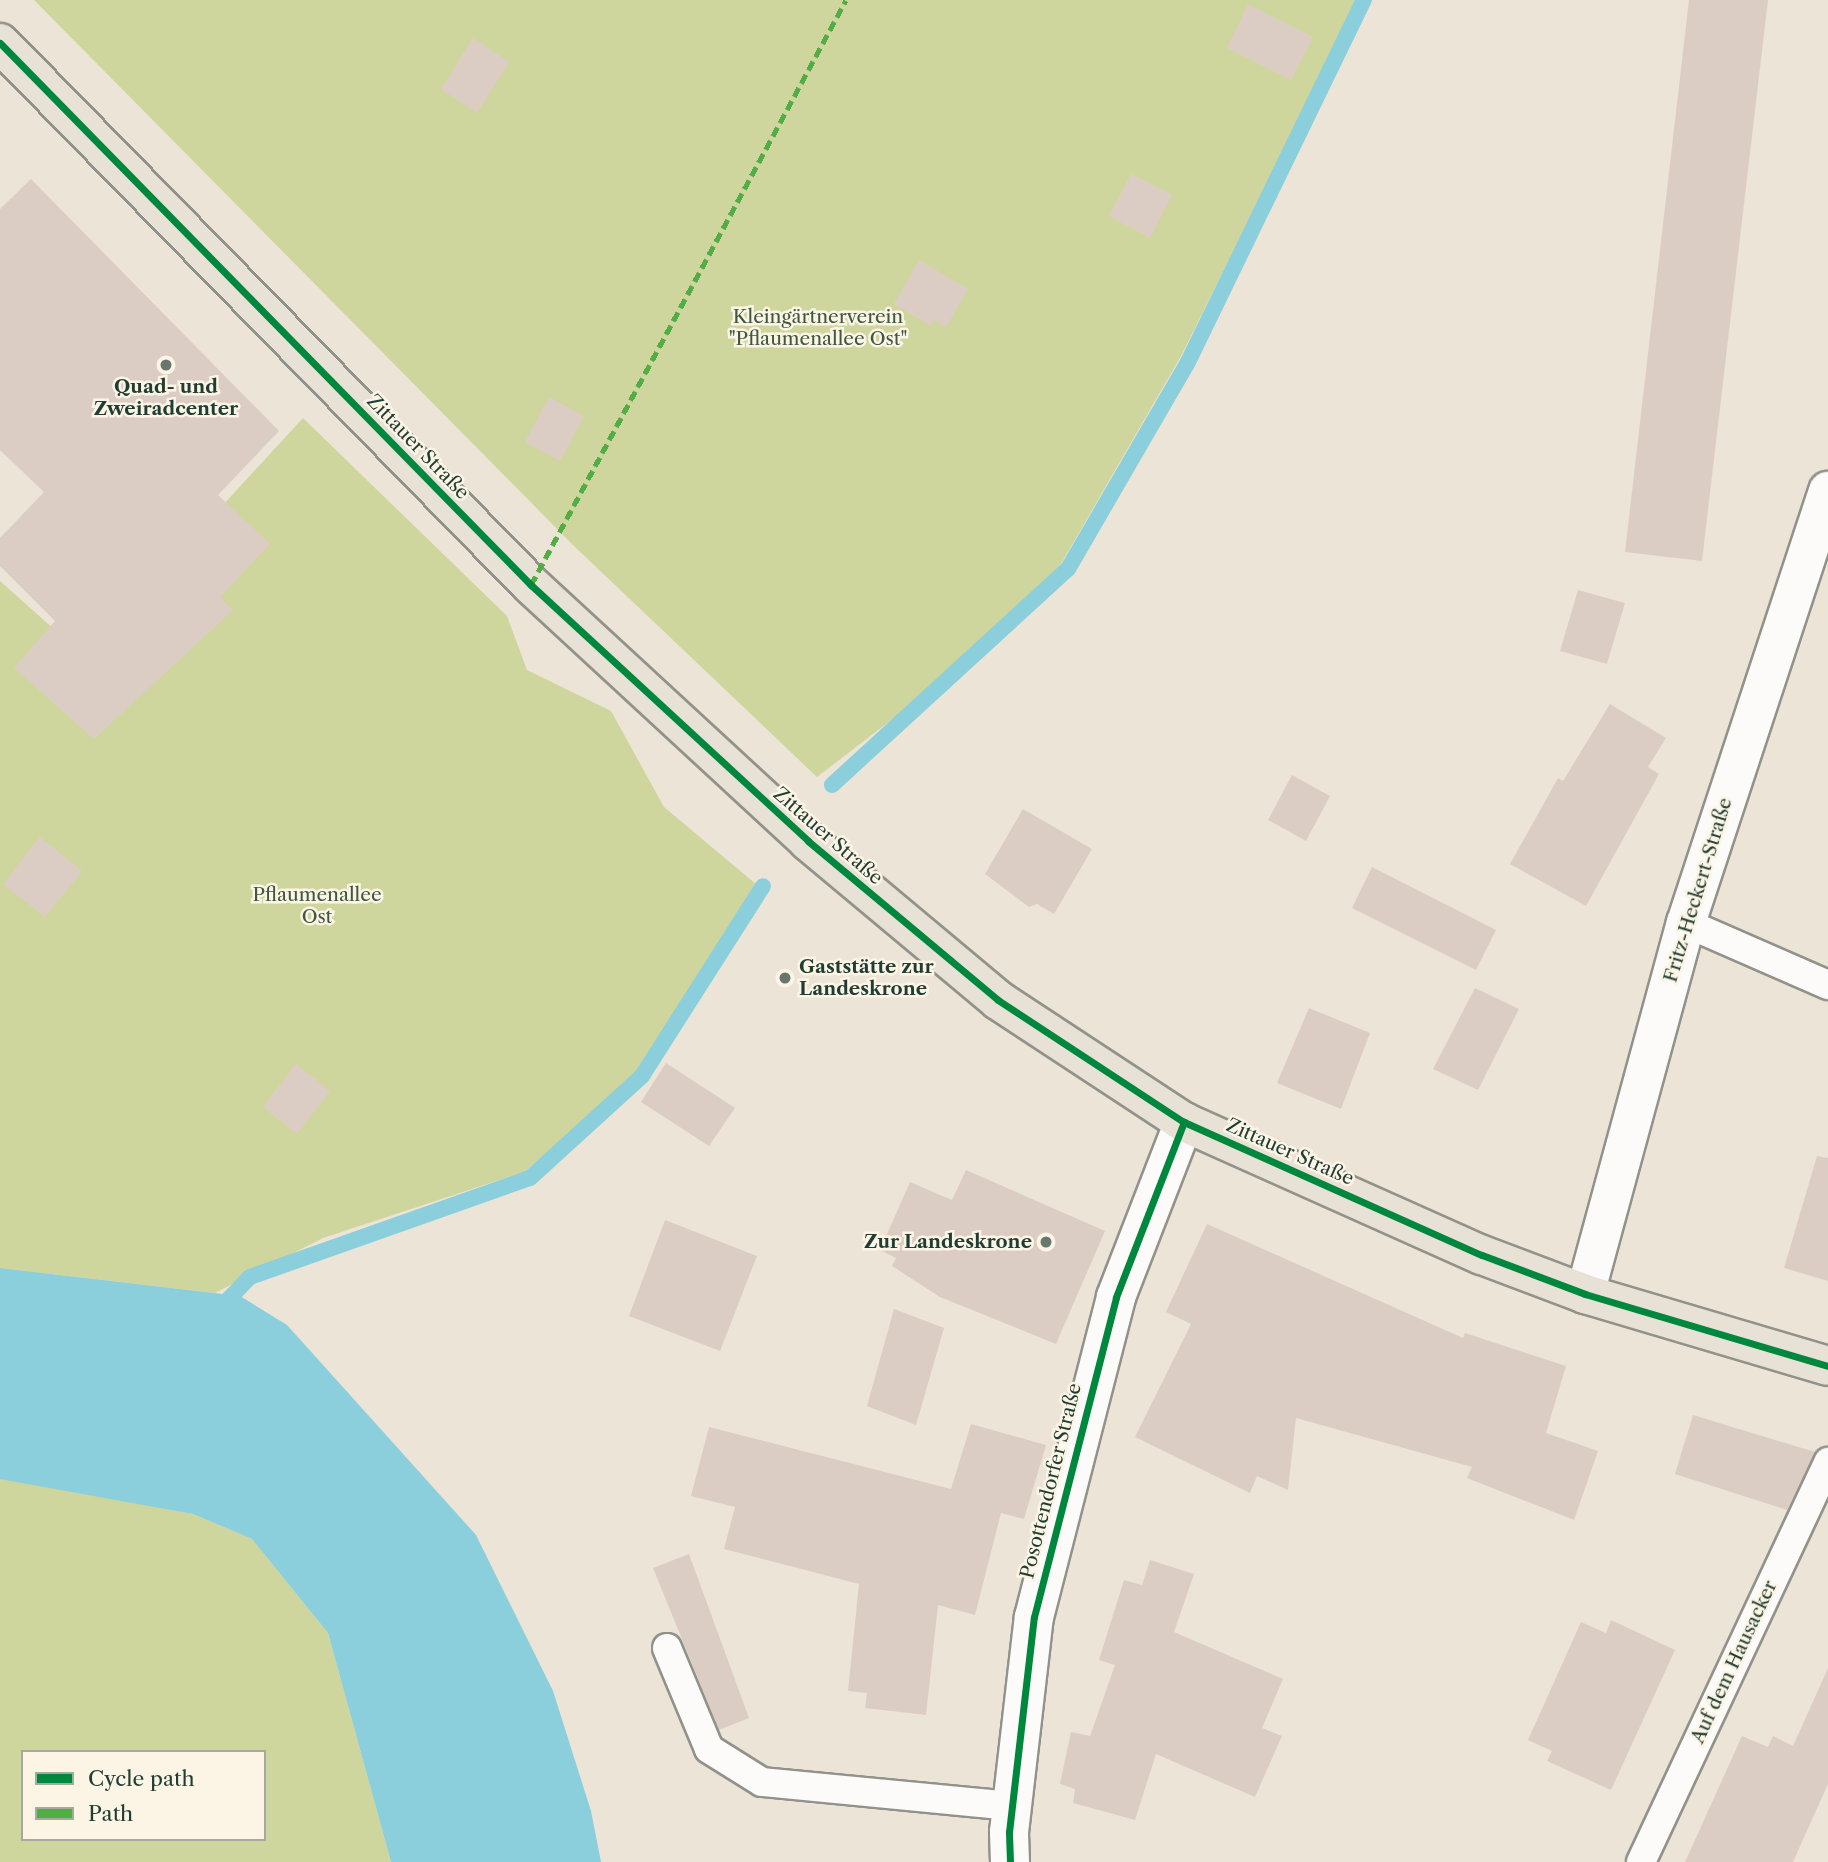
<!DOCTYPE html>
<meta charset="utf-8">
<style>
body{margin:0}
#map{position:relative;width:1828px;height:1862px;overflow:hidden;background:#ece4d6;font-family:"Libre Caslon Text",serif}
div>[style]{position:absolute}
.green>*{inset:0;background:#ced69d}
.water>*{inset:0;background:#8bcedc}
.stream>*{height:16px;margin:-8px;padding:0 8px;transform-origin:8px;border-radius:8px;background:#8bcedc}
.building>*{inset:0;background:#dccdc4}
.roads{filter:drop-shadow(2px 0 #91928a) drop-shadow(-2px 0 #91928a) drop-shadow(0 2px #91928a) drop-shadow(0 -2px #91928a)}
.service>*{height:28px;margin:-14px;padding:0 14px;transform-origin:14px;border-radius:14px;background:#fcfbf9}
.minor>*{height:38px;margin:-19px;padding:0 19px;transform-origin:19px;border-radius:19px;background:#fcfbf9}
.primary>*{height:38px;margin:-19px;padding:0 19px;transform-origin:19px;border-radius:19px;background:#e8e1d5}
.quiet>*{height:5px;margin-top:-2.5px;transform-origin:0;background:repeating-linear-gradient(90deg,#52ad45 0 10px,transparent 0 15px)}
.cycleway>*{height:7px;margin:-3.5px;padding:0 3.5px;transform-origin:3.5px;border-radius:3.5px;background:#00873e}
.dots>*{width:19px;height:19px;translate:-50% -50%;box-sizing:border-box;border:4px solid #fcf5e5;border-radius:50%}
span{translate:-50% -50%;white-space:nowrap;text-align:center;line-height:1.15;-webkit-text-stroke:5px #fcf5e5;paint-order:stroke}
.park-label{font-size:19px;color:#3d5940}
.poi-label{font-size:19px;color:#1f3d34;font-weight:700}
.left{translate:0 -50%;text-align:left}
.right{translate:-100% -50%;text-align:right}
.street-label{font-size:19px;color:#1f3d34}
.legend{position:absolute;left:21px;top:1750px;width:245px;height:91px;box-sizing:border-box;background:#fcf5e5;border:2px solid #a4ab9e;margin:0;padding:9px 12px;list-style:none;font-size:21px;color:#1f3d34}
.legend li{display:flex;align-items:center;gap:14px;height:35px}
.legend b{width:35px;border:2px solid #a4ab9e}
</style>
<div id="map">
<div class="green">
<div style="clip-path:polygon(34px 0,1358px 0,1181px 356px,1061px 564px,990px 644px,817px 777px,574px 546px)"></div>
<div style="clip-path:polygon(303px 418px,507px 616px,527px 670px,611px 711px,664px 807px,757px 885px,636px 1074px,524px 1172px,323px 1238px,215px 1293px,0 1268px,0 581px,84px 656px)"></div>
<div style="clip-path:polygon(evenodd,0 1476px,193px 1514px,252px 1539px,328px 1633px,391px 1862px,0 1862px,0 1476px,23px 1752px,264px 1752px,264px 1839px,23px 1839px,23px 1752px)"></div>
</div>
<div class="water">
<div style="clip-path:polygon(0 1268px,240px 1296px,287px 1325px,476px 1535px,553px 1691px,591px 1811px,601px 1862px,391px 1862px,328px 1633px,252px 1539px,193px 1514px,0 1479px)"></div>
</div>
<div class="stream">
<div style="left:832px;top:785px;width:320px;rotate:-42.5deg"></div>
<div style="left:1068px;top:569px;width:239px;rotate:-59.9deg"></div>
<div style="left:1188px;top:362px;width:403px;rotate:-64.1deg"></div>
<div style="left:219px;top:1309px;width:45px;rotate:-45.9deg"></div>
<div style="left:250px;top:1277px;width:297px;rotate:-19.5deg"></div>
<div style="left:530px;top:1178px;width:151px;rotate:-42.3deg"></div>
<div style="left:642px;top:1076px;width:225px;rotate:-57.5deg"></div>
</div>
<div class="building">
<div style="clip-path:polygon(1689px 0,1768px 0,1702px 561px,1625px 552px)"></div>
<div style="clip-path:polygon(1248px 4px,1313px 37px,1291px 80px,1227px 48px)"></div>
<div style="clip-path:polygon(473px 38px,509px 62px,477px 113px,441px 89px)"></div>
<div style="clip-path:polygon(1131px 174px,1172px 195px,1150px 238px,1109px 216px)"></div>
<div style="clip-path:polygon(31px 179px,279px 431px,218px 495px,270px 544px,220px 597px,233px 610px,94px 739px,14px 668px,55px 621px,0 566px,0 538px,44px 492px,0 450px,0 209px)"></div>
<div style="clip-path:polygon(919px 260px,968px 289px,946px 327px,934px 320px,931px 326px,894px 304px)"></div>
<div style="clip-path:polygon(549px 397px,584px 416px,560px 461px,525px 442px)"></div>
<div style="clip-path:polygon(1578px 590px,1625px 603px,1607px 664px,1560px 651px)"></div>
<div style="clip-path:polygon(1610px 704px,1666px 738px,1648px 767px,1659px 774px,1586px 906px,1510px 864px,1558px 778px,1563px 781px)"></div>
<div style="clip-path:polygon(1292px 775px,1330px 796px,1306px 841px,1268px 820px)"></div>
<div style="clip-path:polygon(1023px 809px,1092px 849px,1054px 914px,1037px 904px,1029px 907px,985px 874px)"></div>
<div style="clip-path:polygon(40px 837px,82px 871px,45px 917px,3px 884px)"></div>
<div style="clip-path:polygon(1372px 867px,1496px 930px,1476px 970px,1352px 908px)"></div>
<div style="clip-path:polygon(1475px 988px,1519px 1009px,1478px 1090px,1433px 1069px)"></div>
<div style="clip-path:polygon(1309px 1008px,1370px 1033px,1341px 1109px,1277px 1083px)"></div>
<div style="clip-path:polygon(666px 1063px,735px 1108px,709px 1146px,641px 1102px)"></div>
<div style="clip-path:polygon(296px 1064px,330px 1091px,297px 1134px,263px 1107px)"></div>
<div style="clip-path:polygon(1817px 1156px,1828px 1158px,1828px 1281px,1784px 1268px)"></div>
<div style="clip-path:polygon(966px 1170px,1105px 1231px,1056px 1344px,940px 1297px,892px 1266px,896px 1258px,880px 1250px,910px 1182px,952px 1200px)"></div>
<div style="clip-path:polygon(665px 1220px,757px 1256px,720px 1351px,629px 1316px)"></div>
<div style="clip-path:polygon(1207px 1224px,1463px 1338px,1465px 1333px,1566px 1366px,1546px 1433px,1598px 1451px,1574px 1520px,1467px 1478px,1472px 1467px,1296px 1418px,1288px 1490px,1257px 1476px,1250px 1493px,1135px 1437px,1191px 1324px,1166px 1312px)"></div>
<div style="clip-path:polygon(894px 1309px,944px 1328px,916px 1425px,867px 1406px)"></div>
<div style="clip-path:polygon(1693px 1415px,1815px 1452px,1787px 1510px,1675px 1474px)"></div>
<div style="clip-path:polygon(971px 1424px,1046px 1445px,1024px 1519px,1001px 1513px,975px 1615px,938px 1605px,926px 1715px,865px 1708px,867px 1693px,848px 1691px,859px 1584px,724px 1549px,735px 1507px,691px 1496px,709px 1427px,951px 1489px)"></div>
<div style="clip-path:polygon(689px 1554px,749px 1718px,719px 1730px,653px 1568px)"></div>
<div style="clip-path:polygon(1150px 1560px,1194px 1574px,1174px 1632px,1283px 1679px,1262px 1728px,1282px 1736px,1255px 1797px,1156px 1754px,1135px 1820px,1073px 1803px,1075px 1789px,1060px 1784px,1071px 1732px,1090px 1736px,1115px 1665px,1099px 1660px,1124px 1580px,1142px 1585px)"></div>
<div style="clip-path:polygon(1611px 1620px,1675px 1650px,1611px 1790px,1547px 1761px,1552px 1751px,1528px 1740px,1581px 1622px,1606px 1633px)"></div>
<div style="clip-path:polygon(1828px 1668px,1828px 1784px,1793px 1862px,1685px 1862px,1742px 1736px,1768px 1747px,1773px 1736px,1793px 1746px)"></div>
</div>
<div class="roads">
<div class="service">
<div style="left:1686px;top:923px;width:155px;rotate:23.6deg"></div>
<div style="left:667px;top:1648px;width:109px;rotate:67.4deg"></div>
<div style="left:709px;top:1749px;width:62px;rotate:31.9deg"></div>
<div style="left:762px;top:1782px;width:252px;rotate:5.5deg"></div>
<div style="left:1641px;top:1862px;width:442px;rotate:-64.9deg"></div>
</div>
<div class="minor">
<div style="left:1585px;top:1294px;width:385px;rotate:-74.8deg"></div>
<div style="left:1686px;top:923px;width:455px;rotate:-71.8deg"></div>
<div style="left:1010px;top:1862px;width:30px;rotate:-92deg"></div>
<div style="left:1009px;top:1832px;width:216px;rotate:-83.4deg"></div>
<div style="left:1034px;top:1617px;width:330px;rotate:-75.6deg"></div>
<div style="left:1116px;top:1297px;width:188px;rotate:-68.8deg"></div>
</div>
<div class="primary">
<div style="left:0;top:43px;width:759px;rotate:45.59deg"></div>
<div style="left:531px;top:585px;width:377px;rotate:42.7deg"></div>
<div style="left:808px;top:841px;width:248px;rotate:39.9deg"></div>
<div style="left:998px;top:1000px;width:222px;rotate:33.3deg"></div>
<div style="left:1184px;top:1122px;width:326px;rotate:24.1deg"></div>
<div style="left:1482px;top:1255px;width:110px;rotate:20.7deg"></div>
<div style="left:1585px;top:1294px;width:253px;rotate:16.5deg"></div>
</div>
</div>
<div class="quiet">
<div style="left:531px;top:585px;width:664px;rotate:-61.7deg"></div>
</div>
<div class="cycleway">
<div style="left:0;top:43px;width:759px;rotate:45.59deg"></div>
<div style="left:531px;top:585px;width:377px;rotate:42.7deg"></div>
<div style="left:808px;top:841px;width:248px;rotate:39.9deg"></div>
<div style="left:998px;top:1000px;width:222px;rotate:33.3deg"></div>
<div style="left:1184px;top:1122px;width:326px;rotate:24.1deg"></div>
<div style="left:1482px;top:1255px;width:110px;rotate:20.7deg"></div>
<div style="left:1585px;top:1294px;width:253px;rotate:16.5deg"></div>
<div style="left:1010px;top:1862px;width:30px;rotate:-92deg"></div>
<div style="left:1009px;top:1832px;width:216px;rotate:-83.4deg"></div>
<div style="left:1034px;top:1617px;width:330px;rotate:-75.6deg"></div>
<div style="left:1116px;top:1297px;width:188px;rotate:-68.8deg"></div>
</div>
<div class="dots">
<div style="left:166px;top:365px;background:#67776d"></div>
<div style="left:785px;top:978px;background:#67776d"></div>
<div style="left:1046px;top:1242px;background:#67776d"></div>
</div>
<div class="park-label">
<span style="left:818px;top:328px">Kleingärtnerverein<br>"Pflaumenallee Ost"</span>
<span style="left:317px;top:906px">Pflaumenallee<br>Ost</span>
</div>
<div class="poi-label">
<span style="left:166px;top:398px">Quad- und<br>Zweiradcenter</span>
<span class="left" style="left:799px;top:978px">Gaststätte zur<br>Landeskrone</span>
<span class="right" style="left:1032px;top:1242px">Zur Landeskrone</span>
</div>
<div class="street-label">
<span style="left:418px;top:447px;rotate:46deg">Zittauer Straße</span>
<span style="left:828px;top:836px;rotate:41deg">Zittauer Straße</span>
<span style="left:1698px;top:890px;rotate:-73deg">Fritz-Heckert-Straße</span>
<span style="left:1290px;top:1152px;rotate:24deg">Zittauer Straße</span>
<span style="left:1051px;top:1481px;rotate:-76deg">Posottendorfer Straße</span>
<span style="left:1734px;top:1662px;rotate:-65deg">Auf dem Hausacker</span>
</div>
<ul class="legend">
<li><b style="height:9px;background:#00873e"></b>Cycle path</li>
<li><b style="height:9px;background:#52ad45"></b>Path</li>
</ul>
</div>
